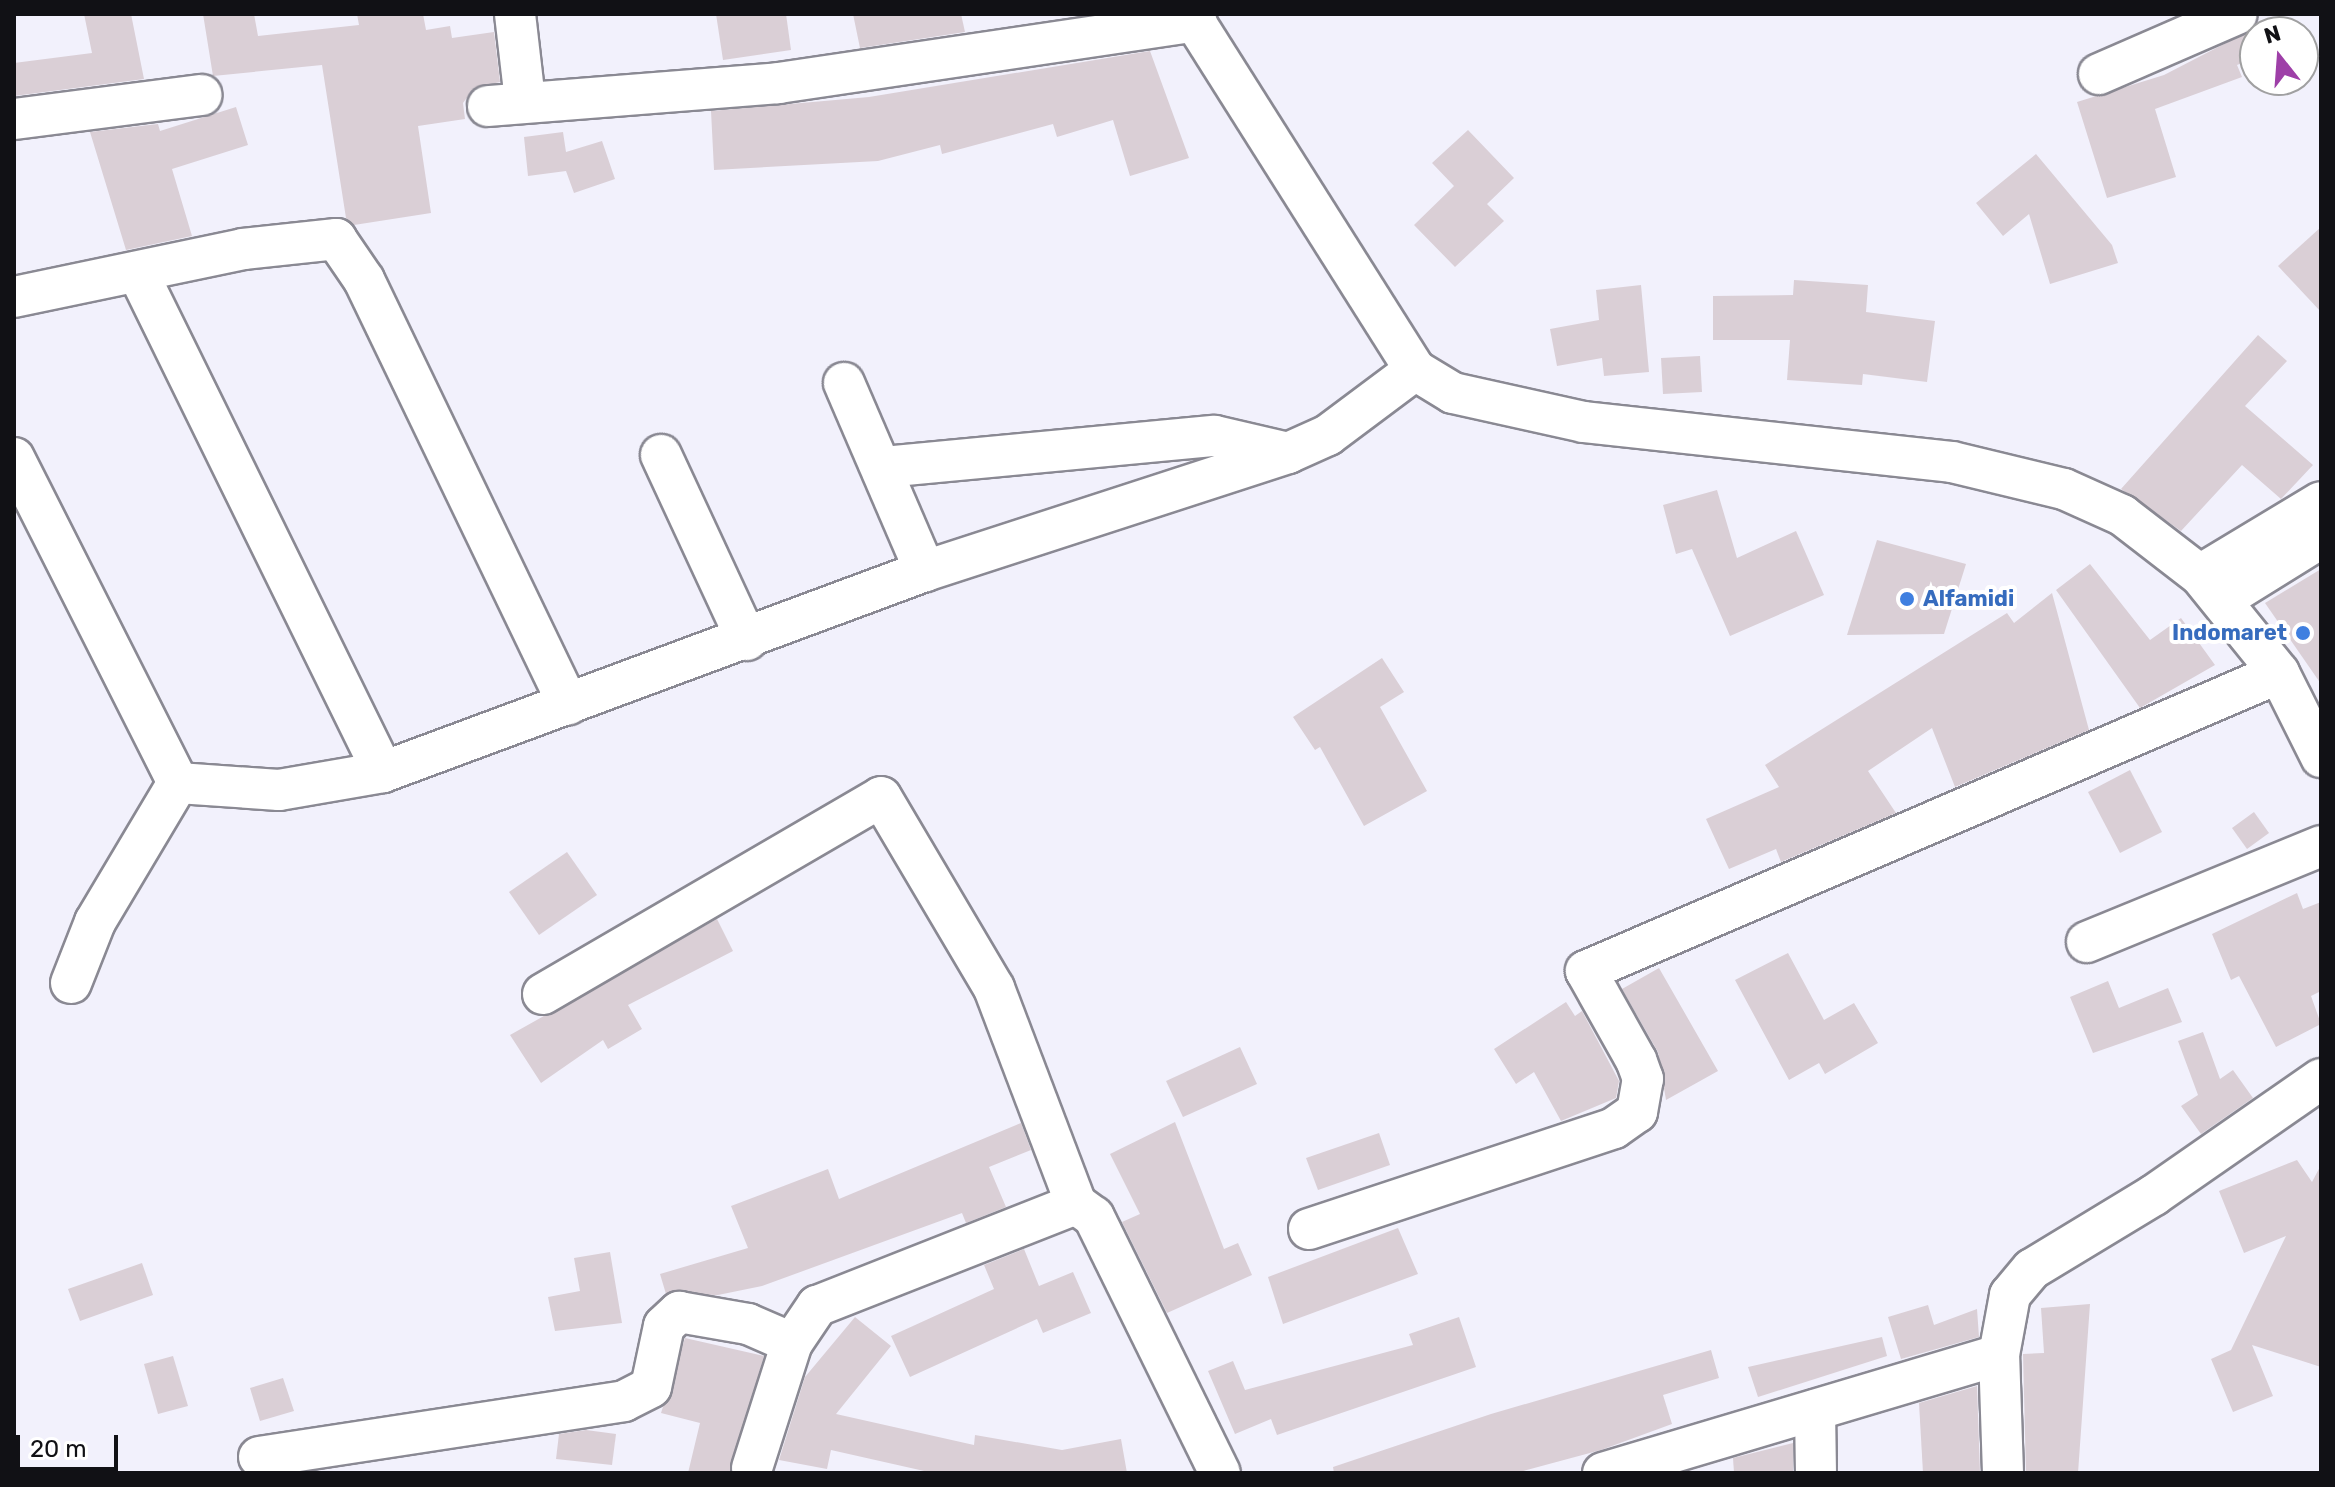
<!DOCTYPE html>
<style>
body{margin:0}
#map{position:relative;width:2335px;height:1487px;overflow:hidden;background:#f2f1fc;font-family:Rubik,sans-serif}
div>[style]{position:absolute}
.building>*{inset:0;background:#dacfd6}
.roads{filter:drop-shadow(2px 0 #8a8993) drop-shadow(-2px 0 #8a8993) drop-shadow(0 2px #8a8993) drop-shadow(0 -2px #8a8993)}
.street>*{height:40px;margin:-20px;padding:0 20px;transform-origin:20px;border-radius:20px;background:#fff}
.dots>*{width:22px;height:22px;translate:-50% -50%;box-sizing:border-box;border:4px solid #fff;border-radius:50%}
span{translate:-50% -50%;white-space:nowrap;text-align:center;line-height:1.15;-webkit-text-stroke:8px #fff;paint-order:stroke}
.shop-label{font-size:22px;color:#366cbe;font-weight:700}
.left{translate:0 -50%;text-align:left}
.right{translate:-100% -50%;text-align:right}
.frame{position:absolute;inset:0;border:16px solid #111115;pointer-events:none}
.north{position:absolute;left:2239px;top:16px;width:80px;height:80px;box-sizing:border-box;background:#fff;border:2px solid #a0a0a1;border-radius:50%;rotate:343deg;font-size:22px;font-weight:700;line-height:32px;text-align:center;color:#111115}
.north::after{content:'';display:block;margin:auto;width:28px;height:36px;background:#9e3fa8;clip-path:polygon(50% 0,100% 100%,50% 72%,0 100%)}
.scale{position:absolute;left:16px;top:1435px;width:102px;height:36px;box-sizing:border-box;border:4px solid #111115;border-top:0;padding-left:10px;font-size:24px;line-height:28px;white-space:nowrap;color:#111115;-webkit-text-stroke:6px #fff;paint-order:stroke}
</style>
<div id="map">
<div class="building">
<div style="clip-path:polygon(84px 14px,131px 14px,144px 79px,14px 96px,14px 63px,92px 53px)"></div>
<div style="clip-path:polygon(203px 14px,254px 14px,258px 36px,359px 25px,357px 14px,423px 14px,426px 30px,450px 26px,452px 38px,494px 32px,500px 82px,474px 88px,463px 103px,465px 119px,418px 126px,431px 213px,354px 225px,346px 218px,322px 65px,213px 76px)"></div>
<div style="clip-path:polygon(716px 14px,786px 14px,791px 50px,723px 60px)"></div>
<div style="clip-path:polygon(853px 14px,961px 14px,965px 32px,860px 48px)"></div>
<div style="clip-path:polygon(2255px 28px,2255px 58px,2237px 65px,2242px 77px,2155px 109px,2176px 177px,2107px 198px,2077px 102px,2164px 75px)"></div>
<div style="clip-path:polygon(1150px 51px,1189px 158px,1130px 176px,1113px 120px,1057px 137px,1053px 124px,942px 154px,940px 145px,878px 161px,714px 170px,711px 111px,869px 97px)"></div>
<div style="clip-path:polygon(236px 107px,248px 145px,172px 169px,192px 236px,126px 250px,90px 132px,158px 124px,160px 131px)"></div>
<div style="clip-path:polygon(1468px 130px,1514px 178px,1487px 204px,1504px 221px,1455px 267px,1414px 225px,1454px 186px,1432px 163px)"></div>
<div style="clip-path:polygon(563px 132px,566px 152px,602px 141px,615px 179px,574px 193px,566px 171px,528px 176px,524px 137px)"></div>
<div style="clip-path:polygon(2036px 154px,2112px 245px,2118px 263px,2050px 284px,2029px 214px,2003px 236px,1976px 203px)"></div>
<div style="clip-path:polygon(2321px 227px,2321px 312px,2278px 266px)"></div>
<div style="clip-path:polygon(1794px 280px,1868px 285px,1866px 312px,1935px 321px,1927px 382px,1863px 374px,1862px 385px,1787px 380px,1790px 340px,1713px 340px,1713px 296px,1793px 295px)"></div>
<div style="clip-path:polygon(1641px 285px,1649px 372px,1604px 376px,1602px 358px,1557px 366px,1550px 329px,1599px 320px,1596px 290px)"></div>
<div style="clip-path:polygon(2258px 335px,2287px 361px,2245px 406px,2313px 465px,2281px 499px,2242px 465px,2181px 531px,2121px 489px)"></div>
<div style="clip-path:polygon(1700px 356px,1702px 392px,1663px 394px,1661px 358px)"></div>
<div style="clip-path:polygon(1717px 490px,1737px 558px,1796px 531px,1824px 595px,1730px 636px,1692px 549px,1676px 554px,1663px 505px)"></div>
<div style="clip-path:polygon(1877px 540px,1966px 564px,1944px 634px,1847px 635px)"></div>
<div style="clip-path:polygon(2090px 564px,2150px 640px,2181px 618px,2215px 665px,2140px 708px,2056px 590px)"></div>
<div style="clip-path:polygon(2321px 569px,2321px 684px,2265px 603px)"></div>
<div style="clip-path:polygon(2052px 593px,2089px 730px,1955px 787px,1932px 728px,1868px 771px,1896px 813px,1781px 862px,1776px 849px,1729px 869px,1706px 819px,1779px 787px,1765px 765px,2007px 613px,2014px 623px)"></div>
<div style="clip-path:polygon(1382px 658px,1404px 692px,1380px 707px,1427px 791px,1364px 826px,1320px 747px,1315px 750px,1293px 717px)"></div>
<div style="clip-path:polygon(2130px 770px,2162px 832px,2120px 853px,2088px 792px)"></div>
<div style="clip-path:polygon(2254px 812px,2269px 833px,2247px 849px,2232px 828px)"></div>
<div style="clip-path:polygon(567px 852px,597px 895px,539px 935px,509px 892px)"></div>
<div style="clip-path:polygon(2297px 893px,2303px 909px,2321px 902px,2321px 991px,2311px 996px,2321px 1024px,2276px 1047px,2239px 976px,2231px 980px,2212px 934px)"></div>
<div style="clip-path:polygon(717px 919px,733px 951px,628px 1005px,642px 1029px,608px 1049px,603px 1040px,541px 1083px,510px 1035px)"></div>
<div style="clip-path:polygon(1788px 953px,1824px 1020px,1854px 1003px,1878px 1043px,1825px 1074px,1819px 1063px,1789px 1080px,1735px 980px)"></div>
<div style="clip-path:polygon(1659px 968px,1718px 1071px,1666px 1100px,1658px 1052px,1622px 989px)"></div>
<div style="clip-path:polygon(2108px 981px,2119px 1008px,2168px 988px,2182px 1022px,2093px 1053px,2070px 997px)"></div>
<div style="clip-path:polygon(1566px 1002px,1575px 1016px,1582px 1011px,1619px 1081px,1616px 1098px,1561px 1121px,1534px 1072px,1516px 1084px,1494px 1049px)"></div>
<div style="clip-path:polygon(2203px 1032px,2220px 1079px,2233px 1070px,2253px 1098px,2201px 1134px,2181px 1106px,2198px 1095px,2178px 1041px)"></div>
<div style="clip-path:polygon(1240px 1047px,1257px 1084px,1183px 1117px,1166px 1081px)"></div>
<div style="clip-path:polygon(1175px 1122px,1224px 1249px,1238px 1243px,1252px 1275px,1167px 1313px,1122px 1222px,1140px 1214px,1110px 1154px)"></div>
<div style="clip-path:polygon(1021px 1123px,1031px 1150px,989px 1167px,1006px 1207px,966px 1223px,962px 1213px,762px 1286px,718px 1295px,666px 1294px,660px 1274px,748px 1248px,731px 1206px,828px 1169px,839px 1199px)"></div>
<div style="clip-path:polygon(1379px 1133px,1390px 1165px,1318px 1190px,1306px 1158px)"></div>
<div style="clip-path:polygon(2297px 1160px,2312px 1182px,2321px 1165px,2321px 1367px,2252px 1345px,2273px 1396px,2233px 1412px,2211px 1359px,2231px 1350px,2286px 1236px,2244px 1253px,2219px 1191px)"></div>
<div style="clip-path:polygon(1398px 1228px,1418px 1274px,1283px 1324px,1268px 1277px)"></div>
<div style="clip-path:polygon(1024px 1249px,1039px 1286px,1073px 1272px,1091px 1313px,1043px 1333px,1037px 1319px,910px 1377px,891px 1336px,994px 1289px,984px 1265px)"></div>
<div style="clip-path:polygon(610px 1252px,622px 1323px,555px 1331px,548px 1297px,580px 1291px,574px 1258px)"></div>
<div style="clip-path:polygon(142px 1263px,153px 1295px,80px 1321px,68px 1289px)"></div>
<div style="clip-path:polygon(2090px 1304px,2078px 1473px,2026px 1473px,2023px 1354px,2044px 1353px,2041px 1308px)"></div>
<div style="clip-path:polygon(1928px 1305px,1934px 1325px,1977px 1309px,1979px 1337px,1901px 1359px,1888px 1317px)"></div>
<div style="clip-path:polygon(855px 1317px,891px 1346px,836px 1414px,974px 1445px,975px 1435px,1062px 1450px,1121px 1439px,1127px 1473px,933px 1473px,831px 1450px,827px 1469px,779px 1460px,805px 1377px)"></div>
<div style="clip-path:polygon(1459px 1317px,1476px 1367px,1277px 1435px,1271px 1419px,1235px 1434px,1208px 1371px,1233px 1361px,1245px 1390px,1413px 1345px,1409px 1334px)"></div>
<div style="clip-path:polygon(1882px 1337px,1887px 1356px,1758px 1397px,1748px 1367px)"></div>
<div style="clip-path:polygon(685px 1338px,764px 1356px,730px 1473px,688px 1473px,700px 1423px,661px 1413px)"></div>
<div style="clip-path:polygon(1711px 1350px,1719px 1378px,1663px 1395px,1672px 1424px,1601px 1450px,1516px 1473px,1334px 1473px,1333px 1467px,1491px 1414px)"></div>
<div style="clip-path:polygon(173px 1356px,188px 1406px,158px 1414px,144px 1364px)"></div>
<div style="clip-path:polygon(283px 1378px,294px 1411px,260px 1421px,250px 1388px)"></div>
<div style="clip-path:polygon(1977px 1386px,1980px 1473px,1923px 1473px,1919px 1403px)"></div>
<div style="clip-path:polygon(586px 1430px,616px 1434px,612px 1465px,556px 1459px,559px 1434px)"></div>
<div style="clip-path:polygon(1793px 1443px,1793px 1473px,1734px 1473px,1733px 1458px)"></div>
</div>
<div class="roads">
<div class="street">
<div style="left:515px;top:14px;width:87px;rotate:83.4deg"></div>
<div style="left:1190px;top:14px;width:421px;rotate:57.7deg"></div>
<div style="left:1415px;top:370px;width:44px;rotate:31.2deg"></div>
<div style="left:1453px;top:393px;width:134px;rotate:12.5deg"></div>
<div style="left:1584px;top:422px;width:370px;rotate:6.2deg"></div>
<div style="left:1952px;top:462px;width:115px;rotate:13.6deg"></div>
<div style="left:2064px;top:489px;width:64px;rotate:24.1deg"></div>
<div style="left:2122px;top:515px;width:98px;rotate:37.6deg"></div>
<div style="left:2200px;top:575px;width:126px;rotate:51.1deg"></div>
<div style="left:2279px;top:673px;width:94px;rotate:63.4deg"></div>
<div style="left:2099px;top:74px;width:150px;rotate:-23.5deg"></div>
<div style="left:488px;top:106px;width:291px;rotate:-4.5deg"></div>
<div style="left:778px;top:83px;width:423px;rotate:-8.4deg"></div>
<div style="left:14px;top:119px;width:189px;rotate:-7.3deg"></div>
<div style="left:138px;top:273px;width:556px;rotate:63.85deg"></div>
<div style="left:14px;top:297px;width:234px;rotate:-11.8deg"></div>
<div style="left:243px;top:249px;width:94px;rotate:-6.1deg"></div>
<div style="left:336px;top:239px;width:50px;rotate:55.7deg"></div>
<div style="left:364px;top:280px;width:471px;rotate:64.3deg"></div>
<div style="left:844px;top:383px;width:205px;rotate:66.7deg"></div>
<div style="left:661px;top:455px;width:204px;rotate:65.1deg"></div>
<div style="left:14px;top:458px;width:364px;rotate:63.2deg"></div>
<div style="left:178px;top:783px;width:101px;rotate:4deg"></div>
<div style="left:279px;top:790px;width:106px;rotate:-9.8deg"></div>
<div style="left:383px;top:772px;width:578px;rotate:-20.35deg"></div>
<div style="left:925px;top:571px;width:382px;rotate:-18deg"></div>
<div style="left:1288px;top:453px;width:44px;rotate:-24.2deg"></div>
<div style="left:1328px;top:435px;width:109px;rotate:-36.8deg"></div>
<div style="left:884px;top:467px;width:332px;rotate:-5.4deg"></div>
<div style="left:1215px;top:436px;width:75px;rotate:13.1deg"></div>
<div style="left:2200px;top:575px;width:141px;rotate:-31.1deg"></div>
<div style="left:2221px;top:600px;width:118px;rotate:-31.8deg"></div>
<div style="left:2087px;top:942px;width:253px;rotate:-22.3deg"></div>
<div style="left:71px;top:983px;width:66px;rotate:-68.5deg"></div>
<div style="left:95px;top:922px;width:162px;rotate:-59.2deg"></div>
<div style="left:543px;top:994px;width:391px;rotate:-30.2deg"></div>
<div style="left:881px;top:797px;width:222px;rotate:59.4deg"></div>
<div style="left:994px;top:988px;width:231px;rotate:69.2deg"></div>
<div style="left:1309px;top:1229px;width:321px;rotate:-18.3deg"></div>
<div style="left:1614px;top:1128px;width:28px;rotate:-35deg"></div>
<div style="left:1637px;top:1112px;width:34px;rotate:-80deg"></div>
<div style="left:1643px;top:1079px;width:20px;rotate:-110deg"></div>
<div style="left:1636px;top:1060px;width:102px;rotate:-119.3deg"></div>
<div style="left:1586px;top:971px;width:754px;rotate:-23.27deg"></div>
<div style="left:1815px;top:1410px;width:63px;rotate:89.1deg"></div>
<div style="left:259px;top:1457px;width:369px;rotate:-8.7deg"></div>
<div style="left:624px;top:1401px;width:30px;rotate:-27deg"></div>
<div style="left:651px;top:1387px;width:62px;rotate:-78deg"></div>
<div style="left:664px;top:1326px;width:21px;rotate:-43deg"></div>
<div style="left:679px;top:1312px;width:70px;rotate:9.9deg"></div>
<div style="left:748px;top:1324px;width:48px;rotate:23.4deg"></div>
<div style="left:752px;top:1468px;width:131px;rotate:-72.3deg"></div>
<div style="left:792px;top:1343px;width:45px;rotate:-56deg"></div>
<div style="left:817px;top:1306px;width:278px;rotate:-21.5deg"></div>
<div style="left:1076px;top:1204px;width:22px;rotate:36deg"></div>
<div style="left:1094px;top:1217px;width:285px;rotate:63.8deg"></div>
<div style="left:1603px;top:1473px;width:413px;rotate:-16.6deg"></div>
<div style="left:2003px;top:1473px;width:118px;rotate:-91.9deg"></div>
<div style="left:1999px;top:1355px;width:61px;rotate:-79.6deg"></div>
<div style="left:2010px;top:1295px;width:34px;rotate:-50deg"></div>
<div style="left:2032px;top:1269px;width:143px;rotate:-31.2deg"></div>
<div style="left:2154px;top:1195px;width:203px;rotate:-34.8deg"></div>
</div>
</div>
<div class="dots">
<div style="left:1907px;top:599px;background:#3f7fe0"></div>
<div style="left:2303px;top:633px;background:#3f7fe0"></div>
</div>
<div class="shop-label">
<span class="left" style="left:1923px;top:599px">Alfamidi</span>
<span class="right" style="left:2287px;top:633px">Indomaret</span>
</div>
<div class="frame"></div>
<div class="north">N</div>
<div class="scale">20 m</div>
</div>
